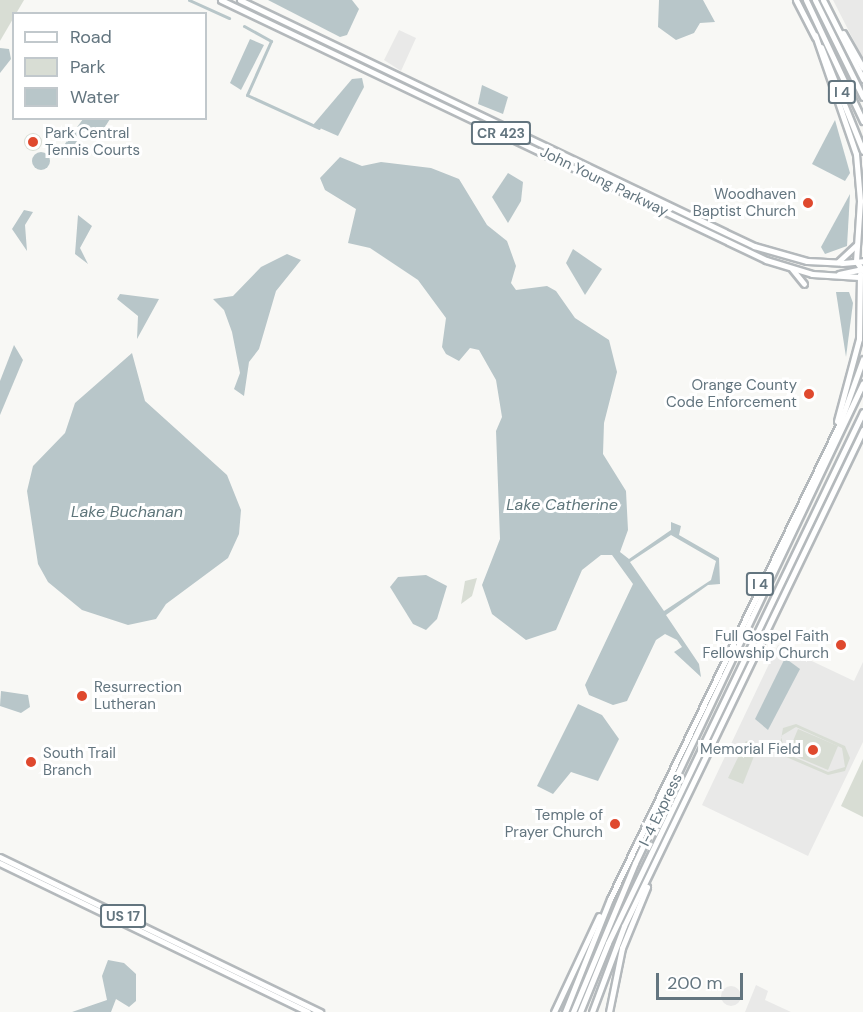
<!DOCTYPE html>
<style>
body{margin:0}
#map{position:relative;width:863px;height:1012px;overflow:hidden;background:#f8f8f5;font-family:"DM Sans",sans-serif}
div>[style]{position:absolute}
.built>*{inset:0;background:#e9e9e8}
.round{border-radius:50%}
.green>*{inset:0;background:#d8ddd4}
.water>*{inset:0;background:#b8c6c9}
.canal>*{height:3px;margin:-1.5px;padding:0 1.5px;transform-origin:1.5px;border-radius:1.5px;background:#b8c6c9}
.roads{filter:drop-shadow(2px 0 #b4b9bc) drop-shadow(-2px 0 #b4b9bc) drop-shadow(0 2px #b4b9bc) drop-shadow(0 -2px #b4b9bc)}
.major>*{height:4.5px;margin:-2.25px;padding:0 2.25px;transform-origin:2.25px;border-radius:2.25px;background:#fff}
.highway>*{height:5px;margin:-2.5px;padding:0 2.5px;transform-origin:2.5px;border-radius:2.5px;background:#fff}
.dots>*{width:16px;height:16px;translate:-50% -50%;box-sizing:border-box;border:3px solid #fff;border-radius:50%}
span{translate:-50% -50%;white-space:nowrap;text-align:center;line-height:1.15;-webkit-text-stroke:6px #fff;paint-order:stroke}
.shield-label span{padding:2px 4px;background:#fff;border:2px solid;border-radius:4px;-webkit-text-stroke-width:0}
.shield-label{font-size:14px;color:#63757f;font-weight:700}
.poi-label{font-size:15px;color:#63757f}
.left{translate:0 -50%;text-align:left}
.right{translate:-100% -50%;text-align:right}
.street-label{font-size:15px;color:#63757f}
.water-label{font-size:16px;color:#5e757a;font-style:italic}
.legend{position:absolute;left:12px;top:12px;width:195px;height:108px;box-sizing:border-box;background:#fff;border:2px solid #c1c8cc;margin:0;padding:8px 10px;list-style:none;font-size:18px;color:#63757f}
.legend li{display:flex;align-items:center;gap:12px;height:30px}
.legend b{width:30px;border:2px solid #c1c8cc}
.scale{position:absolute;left:656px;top:973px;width:87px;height:27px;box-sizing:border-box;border:3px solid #63757f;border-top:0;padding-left:8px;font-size:18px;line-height:21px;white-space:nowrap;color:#63757f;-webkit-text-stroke:4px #fff;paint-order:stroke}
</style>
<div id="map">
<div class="built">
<div style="clip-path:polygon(833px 0,863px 0,863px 60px,855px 43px)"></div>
<div style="clip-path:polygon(399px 30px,416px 38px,401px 71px,384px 60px)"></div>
<div style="clip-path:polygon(778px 645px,854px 681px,863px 662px,863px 742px,808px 856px,702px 805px)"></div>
<div style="clip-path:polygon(756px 985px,768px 991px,765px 1000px,791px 1012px,745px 1012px)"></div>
<div class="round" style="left:721px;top:986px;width:20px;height:20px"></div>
</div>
<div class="green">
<div style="clip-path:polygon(0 0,24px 0,0 41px)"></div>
<div class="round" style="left:24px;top:133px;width:18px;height:18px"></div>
<div style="clip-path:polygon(477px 578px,472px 596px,461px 604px,465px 581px)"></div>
<div style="clip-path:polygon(evenodd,796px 724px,845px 746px,850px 758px,845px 771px,828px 775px,770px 750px,779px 750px,783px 728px,796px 724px,796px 727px,842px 748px,845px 767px,828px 772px,785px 753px,781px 736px,796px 727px)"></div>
<div style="clip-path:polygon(798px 729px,838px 746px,828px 770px,788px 753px)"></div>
<div style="clip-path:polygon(746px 741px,758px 746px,743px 784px,728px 778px)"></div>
<div style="clip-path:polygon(863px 759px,863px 817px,841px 806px)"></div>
</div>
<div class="water">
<div style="clip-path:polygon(268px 0,352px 0,359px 9px,347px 35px,340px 37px)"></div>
<div style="clip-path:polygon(659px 0,703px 0,715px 22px,700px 23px,694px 33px,676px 40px,658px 27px)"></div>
<div style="clip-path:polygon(250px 39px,264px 45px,241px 90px,230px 83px)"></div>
<div style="clip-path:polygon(0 48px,9px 49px,11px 59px,0 73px)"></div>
<div style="clip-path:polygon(362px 78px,364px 87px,338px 136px,313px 125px,352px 79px)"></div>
<div style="clip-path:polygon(482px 85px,508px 97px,503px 114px,478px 104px)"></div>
<div style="clip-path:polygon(83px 119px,110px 119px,103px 130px,83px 132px,71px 150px,62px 148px)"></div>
<div style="clip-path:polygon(835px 120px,850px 173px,845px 181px,812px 164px)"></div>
<div class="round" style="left:32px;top:152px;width:18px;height:18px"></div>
<div style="clip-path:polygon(evenodd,340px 157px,362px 166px,381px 162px,431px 168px,459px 179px,487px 225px,507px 241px,516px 266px,511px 283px,516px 290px,547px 286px,556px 291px,575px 318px,609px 340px,617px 372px,604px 423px,603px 454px,626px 491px,628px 530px,620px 552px,629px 559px,671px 530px,671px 522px,681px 526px,679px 535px,719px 558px,720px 584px,708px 585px,666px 615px,699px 664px,701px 677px,674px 652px,682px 647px,677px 640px,665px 634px,656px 640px,627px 701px,613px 705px,589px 695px,585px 685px,633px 584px,612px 555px,601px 555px,582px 570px,556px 630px,526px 640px,492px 614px,482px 585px,500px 539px,496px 431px,502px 417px,496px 380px,479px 350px,470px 348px,459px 361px,446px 354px,442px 347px,446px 318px,418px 280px,370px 248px,348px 243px,356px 209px,325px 190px,320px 178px,340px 157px,671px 535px,716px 561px,711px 580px,664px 611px,630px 562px,671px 535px)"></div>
<div style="clip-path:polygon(508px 173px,523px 182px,521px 201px,508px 223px,492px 197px)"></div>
<div style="clip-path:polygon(850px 194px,847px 246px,825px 254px,821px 247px)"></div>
<div style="clip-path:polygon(24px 210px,33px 212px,25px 225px,27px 251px,12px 229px)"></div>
<div style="clip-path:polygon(78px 215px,92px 226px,80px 248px,88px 264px,75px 254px)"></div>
<div style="clip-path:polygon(573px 249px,602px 269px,585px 295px,566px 263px)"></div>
<div style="clip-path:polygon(287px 254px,301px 260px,276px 291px,259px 349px,249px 362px,244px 396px,234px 389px,240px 373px,232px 332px,224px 310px,213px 299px,233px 296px,261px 267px)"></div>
<div style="clip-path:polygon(836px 292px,849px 292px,853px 303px,846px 357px)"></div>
<div style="clip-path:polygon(120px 294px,159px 299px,137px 339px,138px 316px,117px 299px)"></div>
<div style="clip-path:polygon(14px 345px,23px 360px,0 415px,0 381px)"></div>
<div style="clip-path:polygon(132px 353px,145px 401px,227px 475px,241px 510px,239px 534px,228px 558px,166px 604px,156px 619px,128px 625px,82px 610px,48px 582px,38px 564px,27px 491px,33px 466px,65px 433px,75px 403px)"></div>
<div style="clip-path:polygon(426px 575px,447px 586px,437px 619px,426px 630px,413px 624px,390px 587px,398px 577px)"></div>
<div style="clip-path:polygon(785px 658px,800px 669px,768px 730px,755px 719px)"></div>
<div style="clip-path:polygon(1px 691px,28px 695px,30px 707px,21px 713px,0 706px)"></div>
<div style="clip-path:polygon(578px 704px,602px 715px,619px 739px,598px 781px,571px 772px,553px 794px,537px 786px)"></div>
<div style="clip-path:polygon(108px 960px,124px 963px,136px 974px,136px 1001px,129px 1007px,116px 999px,111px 1012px,72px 1012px,107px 1000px,102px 976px)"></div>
</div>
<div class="canal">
<div style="left:189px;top:0;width:44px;rotate:24.2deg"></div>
<div style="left:244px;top:26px;width:31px;rotate:29deg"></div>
<div style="left:271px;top:41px;width:59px;rotate:114deg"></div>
<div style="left:247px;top:95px;width:79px;rotate:24.6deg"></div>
</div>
<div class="roads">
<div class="major">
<div style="left:842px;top:263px;width:21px;rotate:-5deg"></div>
<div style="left:0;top:857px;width:356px;rotate:25.8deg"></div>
<div style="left:0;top:863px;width:342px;rotate:25.8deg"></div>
</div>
<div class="highway">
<div style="left:221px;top:0;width:604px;rotate:25.5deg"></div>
<div style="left:766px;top:260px;width:48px;rotate:16.9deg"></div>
<div style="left:812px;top:274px;width:47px;rotate:3.7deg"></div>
<div style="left:240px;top:0;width:570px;rotate:25.58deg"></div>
<div style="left:754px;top:246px;width:55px;rotate:15.8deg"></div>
<div style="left:807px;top:261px;width:35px;rotate:3deg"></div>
<div style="left:796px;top:0;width:42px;rotate:62.8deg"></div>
<div style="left:806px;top:0;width:134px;rotate:64.8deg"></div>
<div style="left:815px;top:0;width:108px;rotate:63.7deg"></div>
<div style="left:823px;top:0;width:89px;rotate:63.1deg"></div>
<div style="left:843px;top:33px;width:40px;rotate:60.3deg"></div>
<div style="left:815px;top:35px;width:126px;rotate:71deg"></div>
<div style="left:856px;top:154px;width:47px;rotate:85.1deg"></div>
<div style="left:860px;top:201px;width:60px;rotate:93.8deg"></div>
<div style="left:856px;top:261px;width:12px;rotate:55deg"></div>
<div style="left:821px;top:47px;width:112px;rotate:68deg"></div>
<div style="left:838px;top:262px;width:26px;rotate:-43deg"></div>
<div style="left:792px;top:269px;width:19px;rotate:51deg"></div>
<div style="left:839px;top:274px;width:25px;rotate:-12deg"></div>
<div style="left:837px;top:421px;width:85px;rotate:-75deg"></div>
<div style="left:859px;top:339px;width:65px;rotate:-89.1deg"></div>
<div style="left:554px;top:1012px;width:106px;rotate:-64.9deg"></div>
<div style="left:565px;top:1012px;width:122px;rotate:-68.3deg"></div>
<div style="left:610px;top:899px;width:529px;rotate:-64.21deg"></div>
<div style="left:840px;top:423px;width:68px;rotate:-70.2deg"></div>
<div style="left:573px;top:1012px;width:161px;rotate:-67.4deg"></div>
<div style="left:635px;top:863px;width:531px;rotate:-64.59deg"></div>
<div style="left:580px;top:1012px;width:74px;rotate:-67.9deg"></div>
<div style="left:608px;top:943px;width:589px;rotate:-64.35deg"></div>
<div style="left:592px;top:1012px;width:92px;rotate:-69.6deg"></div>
<div style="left:624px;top:926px;width:551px;rotate:-64.27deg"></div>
<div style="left:609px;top:1012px;width:65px;rotate:-78.5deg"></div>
<div style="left:622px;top:948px;width:66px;rotate:-67.7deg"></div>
</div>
</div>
<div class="dots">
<div style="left:33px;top:142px;background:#df492e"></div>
<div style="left:808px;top:203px;background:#df492e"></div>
<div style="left:809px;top:394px;background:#df492e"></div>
<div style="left:841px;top:645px;background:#df492e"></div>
<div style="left:82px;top:696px;background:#df492e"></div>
<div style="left:813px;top:750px;background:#df492e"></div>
<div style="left:31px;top:762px;background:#df492e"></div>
<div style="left:615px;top:824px;background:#df492e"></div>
</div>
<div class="shield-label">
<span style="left:842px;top:92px">I 4</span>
<span style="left:501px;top:133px">CR 423</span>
<span style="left:760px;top:584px">I 4</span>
<span style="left:123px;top:916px">US 17</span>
</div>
<div class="poi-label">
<span class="left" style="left:45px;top:142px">Park Central<br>Tennis Courts</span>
<span class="right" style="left:796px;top:203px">Woodhaven<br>Baptist Church</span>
<span class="right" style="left:797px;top:394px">Orange County<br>Code Enforcement</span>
<span class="right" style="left:829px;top:645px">Full Gospel Faith<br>Fellowship Church</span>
<span class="left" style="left:94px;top:696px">Resurrection<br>Lutheran</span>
<span class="right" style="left:801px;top:750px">Memorial Field</span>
<span class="left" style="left:43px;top:762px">South Trail<br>Branch</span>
<span class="right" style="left:603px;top:824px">Temple of<br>Prayer Church</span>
</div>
<div class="street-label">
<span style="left:604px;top:182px;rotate:26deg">John Young Parkway</span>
<span style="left:661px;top:810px;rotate:-64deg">I-4 Express</span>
</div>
<div class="water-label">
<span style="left:562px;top:505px">Lake Catherine</span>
<span style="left:127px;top:512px">Lake Buchanan</span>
</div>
<ul class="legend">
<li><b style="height:8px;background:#fff"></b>Road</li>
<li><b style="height:16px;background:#d8ddd4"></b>Park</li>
<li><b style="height:16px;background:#b8c6c9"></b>Water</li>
</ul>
<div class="scale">200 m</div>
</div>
